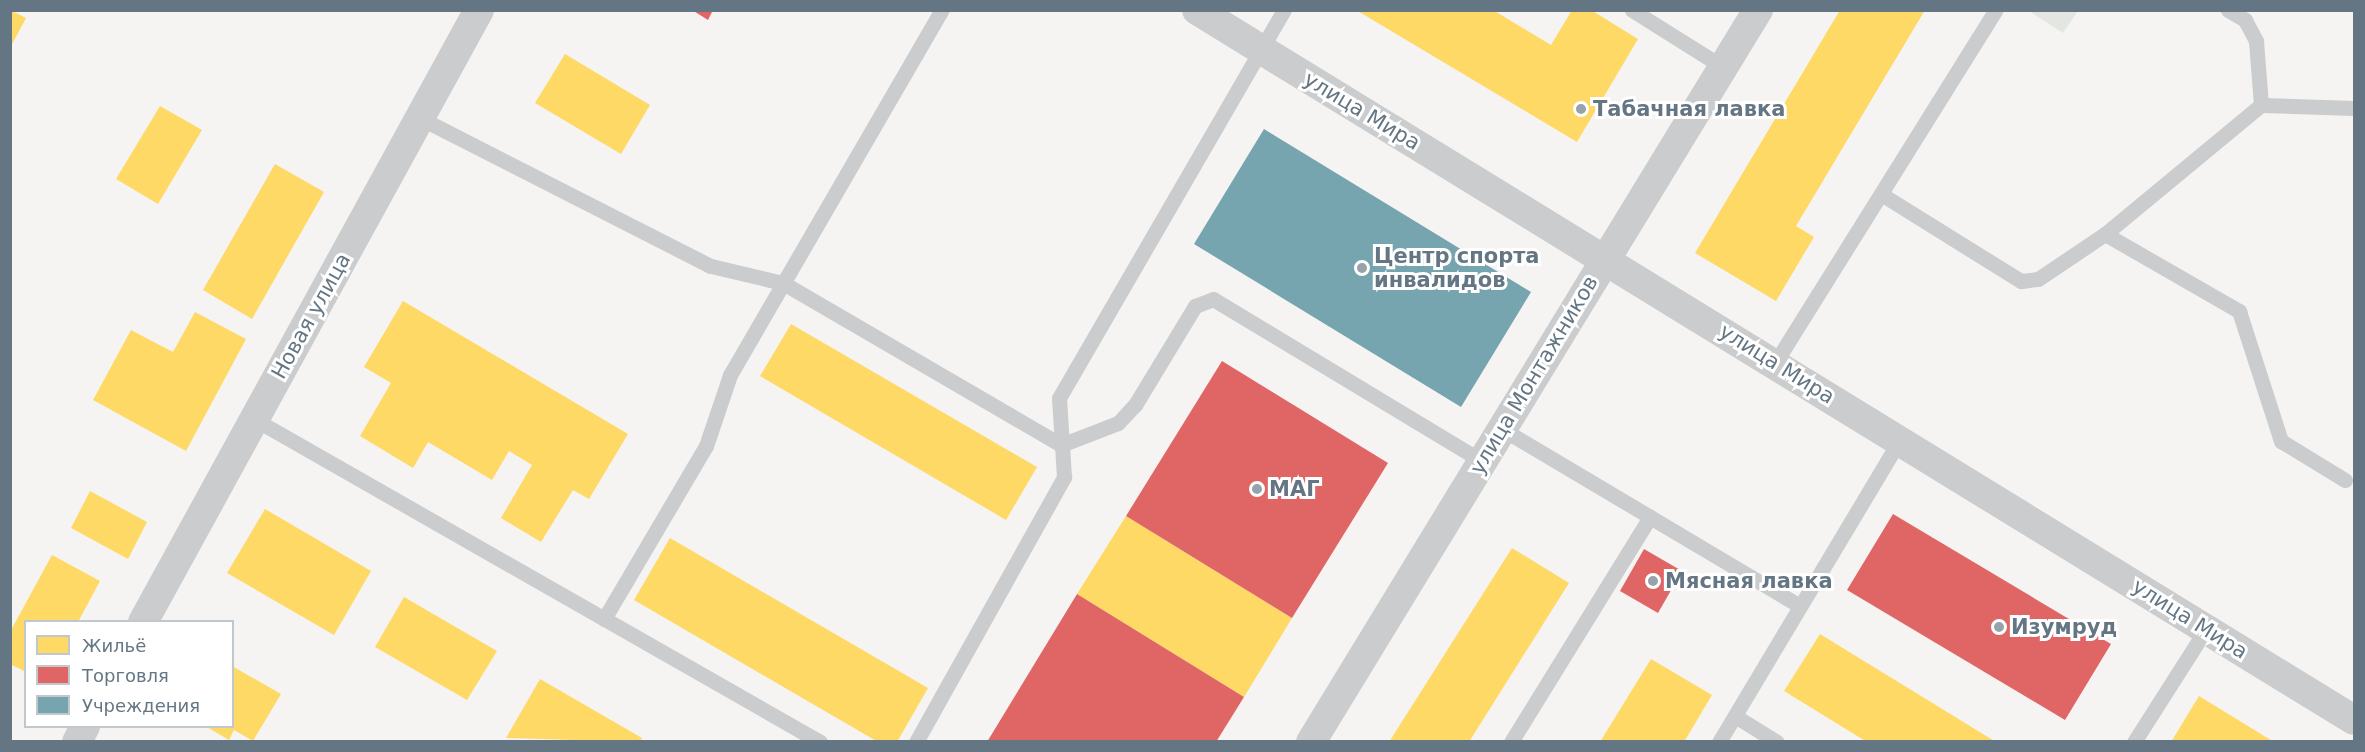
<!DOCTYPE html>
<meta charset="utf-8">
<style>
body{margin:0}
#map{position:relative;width:2365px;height:752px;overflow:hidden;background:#f5f4f3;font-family:"DejaVu Sans",sans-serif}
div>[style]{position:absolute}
.green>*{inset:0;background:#e4e7e1}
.homes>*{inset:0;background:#ffd966}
.shops>*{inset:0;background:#e06666}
.public>*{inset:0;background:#76a5af}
.lane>*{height:15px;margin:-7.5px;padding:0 7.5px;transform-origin:7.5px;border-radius:7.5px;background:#cacccd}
.street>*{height:30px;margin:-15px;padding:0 15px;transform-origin:15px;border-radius:15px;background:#cacccd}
.dots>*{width:16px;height:16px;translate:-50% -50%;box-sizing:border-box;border:3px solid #fff;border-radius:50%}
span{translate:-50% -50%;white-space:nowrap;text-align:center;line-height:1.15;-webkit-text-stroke:6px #fff;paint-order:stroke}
.poi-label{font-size:21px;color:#647683;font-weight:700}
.left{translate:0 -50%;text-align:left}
.street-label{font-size:21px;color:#647683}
.frame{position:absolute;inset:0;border:12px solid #647683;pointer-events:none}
.legend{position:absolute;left:24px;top:620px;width:210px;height:108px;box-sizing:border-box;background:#fff;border:2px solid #c1c8cd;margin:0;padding:8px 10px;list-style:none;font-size:18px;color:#647683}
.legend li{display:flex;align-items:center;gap:12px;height:30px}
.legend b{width:30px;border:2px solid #c1c8cd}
</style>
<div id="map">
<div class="green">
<div style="clip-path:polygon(2029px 11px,2078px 11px,2063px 33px)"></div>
</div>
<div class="homes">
<div style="clip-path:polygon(10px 10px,26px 18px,10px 48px)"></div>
<div style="clip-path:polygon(1356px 10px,1493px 10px,1551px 45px,1572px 10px,1591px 10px,1638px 39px,1577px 142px)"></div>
<div style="clip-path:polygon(1840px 10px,1925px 10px,1796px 226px,1814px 237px,1776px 301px,1695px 253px)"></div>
<div style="clip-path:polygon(565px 54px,650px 105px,621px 154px,535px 103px)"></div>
<div style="clip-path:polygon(160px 106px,202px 130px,158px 204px,116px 179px)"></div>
<div style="clip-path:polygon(275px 164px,324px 192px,252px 319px,203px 290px)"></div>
<div style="clip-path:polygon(403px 301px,628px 434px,589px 499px,573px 490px,541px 542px,501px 518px,532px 465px,509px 451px,492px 480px,428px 442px,413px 468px,360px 436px,391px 383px,364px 367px)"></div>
<div style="clip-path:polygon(195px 312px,246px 339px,186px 451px,93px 400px,131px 330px,173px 352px)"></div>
<div style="clip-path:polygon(791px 324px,1037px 467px,1006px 520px,760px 376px)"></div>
<div style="clip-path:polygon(90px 491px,147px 522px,128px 559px,71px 528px)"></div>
<div style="clip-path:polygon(265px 509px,371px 571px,334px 635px,227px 573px)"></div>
<div style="clip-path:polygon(1126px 516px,1292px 618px,1244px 697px,1077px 594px)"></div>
<div style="clip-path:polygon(670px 538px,928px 688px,897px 742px,878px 742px,634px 600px)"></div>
<div style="clip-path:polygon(1512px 548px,1569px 583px,1469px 742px,1389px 742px)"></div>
<div style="clip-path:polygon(52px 555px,100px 581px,78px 622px,26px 622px,26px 672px,10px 664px,10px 632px)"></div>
<div style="clip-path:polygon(404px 597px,497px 651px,467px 700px,375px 647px)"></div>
<div style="clip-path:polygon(1820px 634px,1996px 742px,1867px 742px,1784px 691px)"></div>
<div style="clip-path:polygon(1651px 659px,1712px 695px,1684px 742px,1600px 742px)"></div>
<div style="clip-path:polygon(232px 666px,281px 694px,253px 741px,234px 730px,229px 740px,205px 726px,232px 726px)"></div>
<div style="clip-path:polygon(540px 679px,642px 738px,640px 742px,506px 738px)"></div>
<div style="clip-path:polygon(2199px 696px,2274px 742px,2171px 742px)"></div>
</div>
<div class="shops">
<div style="clip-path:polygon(692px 10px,713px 10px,708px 20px)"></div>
<div style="clip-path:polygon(1222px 361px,1388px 463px,1292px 618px,1126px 516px)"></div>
<div style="clip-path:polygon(1893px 514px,2111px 644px,2065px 720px,1847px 590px)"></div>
<div style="clip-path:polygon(1644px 549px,1682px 571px,1658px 613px,1620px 591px)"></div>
<div style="clip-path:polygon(1077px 594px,1244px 697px,1216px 742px,987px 742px)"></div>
</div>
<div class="public">
<div style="clip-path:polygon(1264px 129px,1531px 292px,1461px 407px,1194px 244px)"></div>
</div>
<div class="lane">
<div style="left:1632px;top:10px;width:107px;rotate:32.1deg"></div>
<div style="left:2228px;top:10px;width:20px;rotate:30deg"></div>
<div style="left:2245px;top:20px;width:24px;rotate:62deg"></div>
<div style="left:2256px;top:41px;width:64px;rotate:85.5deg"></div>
<div style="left:420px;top:118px;width:326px;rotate:27deg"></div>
<div style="left:711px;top:266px;width:74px;rotate:13.3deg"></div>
<div style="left:783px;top:283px;width:322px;rotate:30.2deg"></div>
<div style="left:1061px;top:445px;width:61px;rotate:-21.1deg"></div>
<div style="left:1118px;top:423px;width:25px;rotate:-47deg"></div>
<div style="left:1135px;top:405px;width:116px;rotate:-58.8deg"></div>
<div style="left:1195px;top:306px;width:19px;rotate:-21deg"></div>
<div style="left:1213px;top:299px;width:314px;rotate:31.1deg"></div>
<div style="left:1881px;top:194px;width:165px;rotate:31.9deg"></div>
<div style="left:2021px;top:281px;width:17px;rotate:-7deg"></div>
<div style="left:2038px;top:279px;width:81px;rotate:-33.9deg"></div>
<div style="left:2105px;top:234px;width:155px;rotate:29.9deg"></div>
<div style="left:2239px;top:311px;width:137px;rotate:72.1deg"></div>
<div style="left:2281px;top:441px;width:75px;rotate:31.4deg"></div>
<div style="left:2105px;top:234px;width:202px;rotate:-39.6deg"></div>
<div style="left:2261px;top:105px;width:93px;rotate:1.8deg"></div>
<div style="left:1775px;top:363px;width:416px;rotate:-58deg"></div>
<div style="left:254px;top:419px;width:652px;rotate:29.71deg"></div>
<div style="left:1502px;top:429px;width:172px;rotate:30.7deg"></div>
<div style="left:604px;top:619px;width:201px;rotate:-59.5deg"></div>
<div style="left:706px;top:446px;width:75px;rotate:-71.3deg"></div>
<div style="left:730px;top:375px;width:422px;rotate:-59.9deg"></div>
<div style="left:1735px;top:716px;width:49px;rotate:31.8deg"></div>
<div style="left:916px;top:742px;width:304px;rotate:-60.8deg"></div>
<div style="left:1064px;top:477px;width:79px;rotate:-93.6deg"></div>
<div style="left:1059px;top:398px;width:449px;rotate:-59.9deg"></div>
<div style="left:1511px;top:742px;width:264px;rotate:-58.3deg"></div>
<div style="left:1650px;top:517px;width:174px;rotate:30.7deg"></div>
<div style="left:1719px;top:742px;width:352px;rotate:-59.1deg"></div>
<div style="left:2134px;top:742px;width:134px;rotate:-57.5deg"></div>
</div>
<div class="street">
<div style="left:1197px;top:10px;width:1357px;rotate:31.54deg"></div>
<div style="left:143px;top:622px;width:698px;rotate:-61.23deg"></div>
<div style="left:77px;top:742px;width:18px;rotate:-63deg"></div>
<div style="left:1311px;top:742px;width:858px;rotate:-58.59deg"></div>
</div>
<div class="dots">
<div style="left:1581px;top:109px;background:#97a2aa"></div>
<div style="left:1362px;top:268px;background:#97a2aa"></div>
<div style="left:1257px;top:489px;background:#97a2aa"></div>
<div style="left:1653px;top:581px;background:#97a2aa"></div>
<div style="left:1999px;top:627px;background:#97a2aa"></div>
</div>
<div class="poi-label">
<span class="left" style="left:1593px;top:109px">Табачная лавка</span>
<span class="left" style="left:1374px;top:268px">Центр спорта<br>инвалидов</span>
<span class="left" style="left:1269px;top:489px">МАГ</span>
<span class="left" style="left:1665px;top:581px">Мясная лавка</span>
<span class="left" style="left:2011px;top:627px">Изумруд</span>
</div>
<div class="street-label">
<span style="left:1362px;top:111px;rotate:31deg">улица Мира</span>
<span style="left:311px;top:316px;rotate:-61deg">Новая улица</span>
<span style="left:1777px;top:364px;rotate:32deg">улица Мира</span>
<span style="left:1534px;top:375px;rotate:-59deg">улица Монтажников</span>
<span style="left:2190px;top:619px;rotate:32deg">улица Мира</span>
</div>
<div class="frame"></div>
<ul class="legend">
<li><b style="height:16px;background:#ffd966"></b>Жильё</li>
<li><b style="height:16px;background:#e06666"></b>Торговля</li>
<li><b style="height:16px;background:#76a5af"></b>Учреждения</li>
</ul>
</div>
